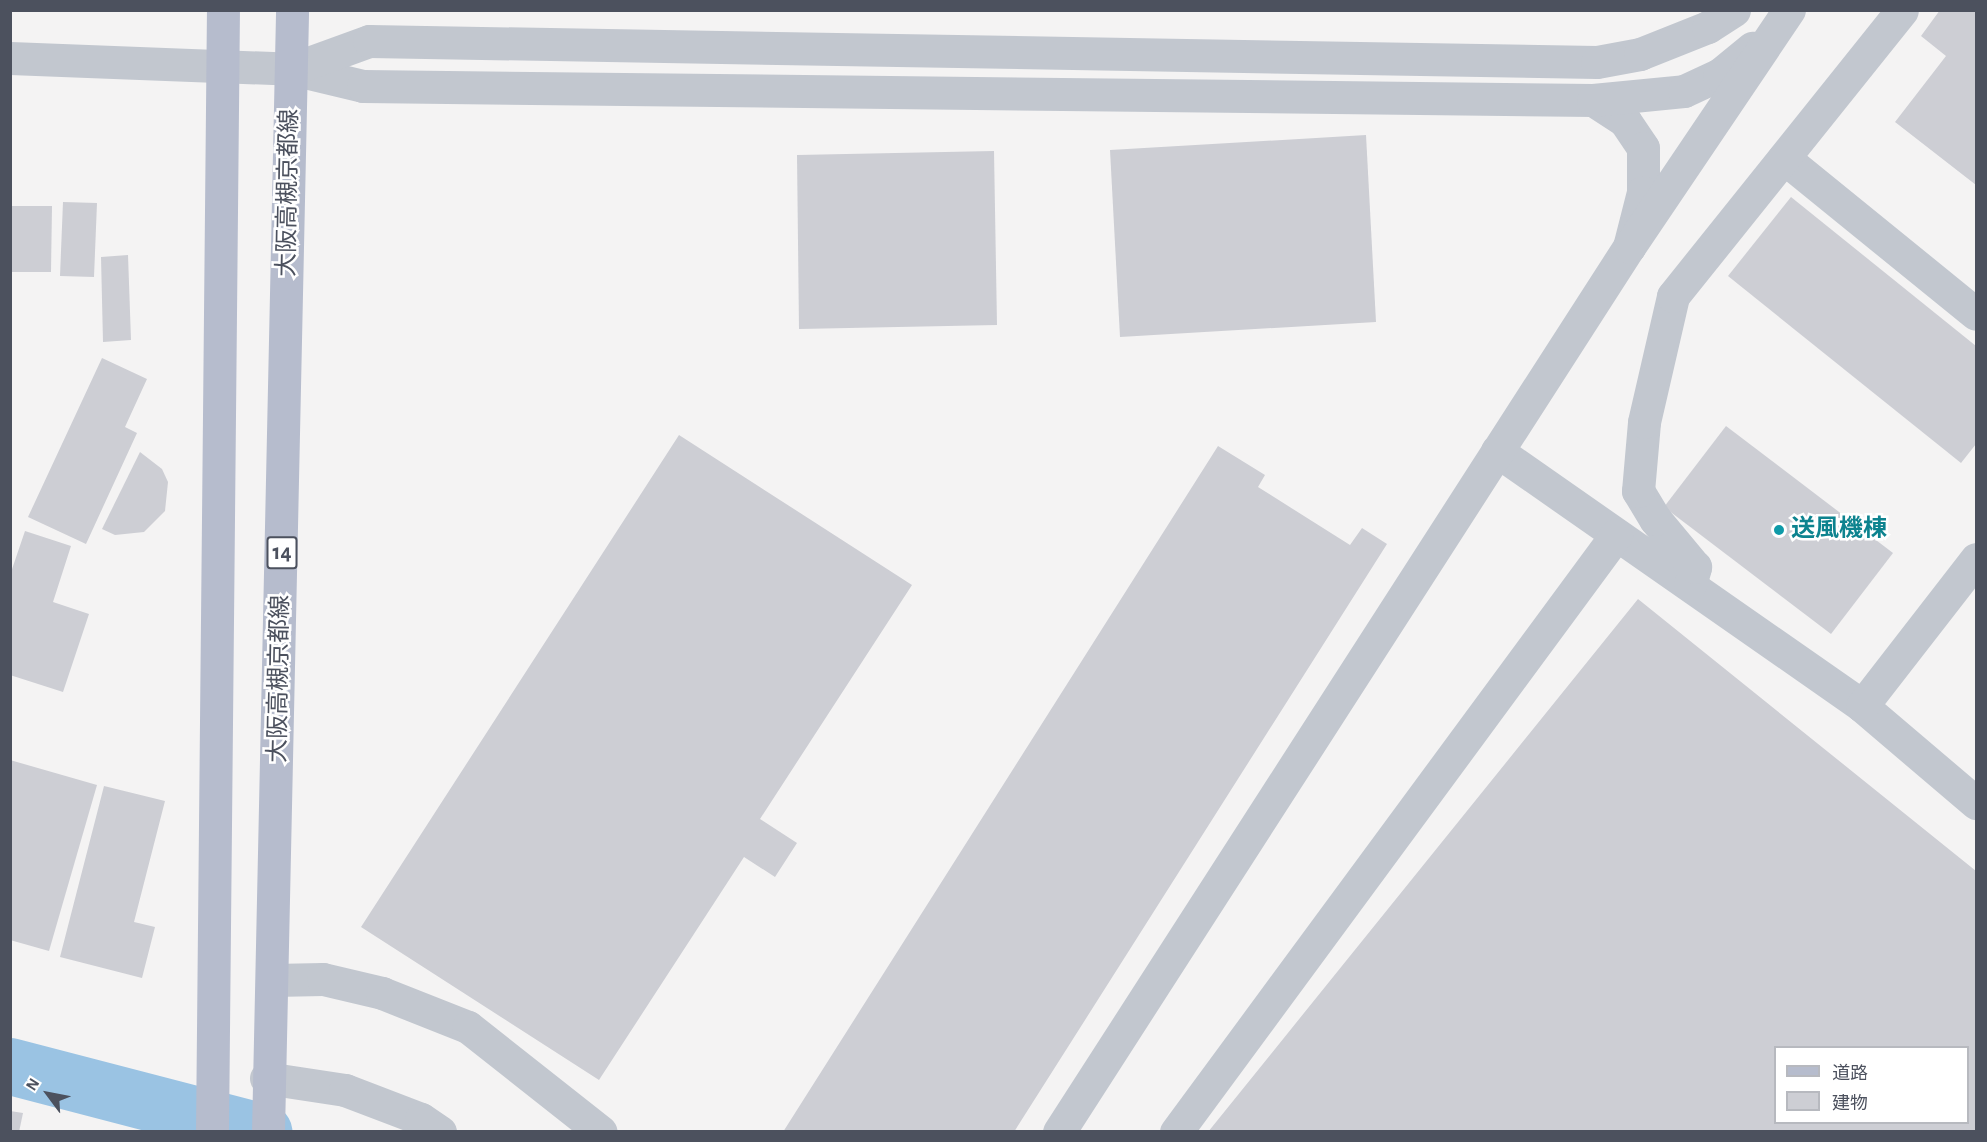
<!DOCTYPE html>
<meta charset="utf-8">
<style>
body{margin:0}
#map{position:relative;width:1987px;height:1142px;overflow:hidden;background:#f4f3f3;font-family:"Alegreya Sans","Noto Sans JP",sans-serif}
div>[style]{position:absolute}
.river>*{height:57px;margin:-28.5px;padding:0 28.5px;transform-origin:28.5px;border-radius:28.5px;background:#9ac3e3}
.building>*{inset:0;background:#cdced4}
.minor>*{height:33px;margin:-16.5px;padding:0 16.5px;transform-origin:16.5px;border-radius:16.5px;background:#c2c7cf}
.major>*{height:33px;margin:-16.5px;padding:0 16.5px;transform-origin:16.5px;border-radius:16.5px;background:#b6bccd}
.dots>*{width:16px;height:16px;translate:-50% -50%;box-sizing:border-box;border:3px solid #fff;border-radius:50%}
span{translate:-50% -50%;white-space:nowrap;text-align:center;line-height:1.15;-webkit-text-stroke:5px #fff;paint-order:stroke}
.shield-label span{padding:2px 4px;background:#fff;border:2px solid;border-radius:4px;-webkit-text-stroke-width:0}
.shield-label{font-size:22px;color:#4c515e;font-weight:700}
.street-label{font-size:24px;color:#4c515e}
.culture-label{font-size:24px;color:#0d838f;font-weight:700}
.left{translate:0 -50%;text-align:left}
.frame{position:absolute;inset:0;border:12px solid #4c515e;pointer-events:none}
.legend{position:absolute;left:1774px;top:1046px;width:195px;height:78px;box-sizing:border-box;background:#fff;border:2px solid #b7b9bf;margin:0;padding:8px 10px;list-style:none;font-size:18px;color:#4c515e}
.legend li{display:flex;align-items:center;gap:12px;height:30px}
.legend b{width:30px;border:2px solid #b7b9bf}
.north{position:absolute;left:18px;top:1064px;width:60px;height:60px;-webkit-text-stroke:4px #fff;paint-order:stroke;rotate:302deg;font-size:16px;font-weight:700;line-height:24px;text-align:center;color:#4c515e}
.north::after{content:'';display:block;margin:auto;width:21px;height:27px;background:#4c515e;clip-path:polygon(50% 0,100% 100%,50% 72%,0 100%)}
</style>
<div id="map">
<div class="river">
<div style="left:10px;top:1066px;width:262px;rotate:14.6deg"></div>
</div>
<div class="building">
<div style="clip-path:polygon(1940px 10px,1976px 10px,1976px 185px,1895px 122px,1946px 56px,1921px 36px)"></div>
<div style="clip-path:polygon(1366px 135px,1376px 322px,1120px 337px,1110px 150px)"></div>
<div style="clip-path:polygon(994px 151px,997px 325px,799px 329px,797px 155px)"></div>
<div style="clip-path:polygon(1791px 197px,1976px 346px,1976px 444px,1961px 463px,1728px 276px)"></div>
<div style="clip-path:polygon(63px 202px,97px 203px,94px 277px,60px 276px)"></div>
<div style="clip-path:polygon(10px 206px,52px 206px,51px 272px,10px 272px)"></div>
<div style="clip-path:polygon(128px 255px,131px 340px,103px 342px,101px 257px)"></div>
<div style="clip-path:polygon(102px 358px,147px 379px,125px 427px,137px 433px,86px 544px,28px 517px)"></div>
<div style="clip-path:polygon(1726px 426px,1893px 553px,1831px 634px,1664px 507px)"></div>
<div style="clip-path:polygon(679px 435px,912px 585px,760px 819px,797px 843px,775px 877px,744px 857px,599px 1080px,361px 927px)"></div>
<div style="clip-path:polygon(1218px 446px,1265px 475px,1258px 487px,1350px 545px,1362px 528px,1387px 544px,1014px 1132px,783px 1132px)"></div>
<div style="clip-path:polygon(140px 452px,162px 469px,168px 482px,165px 511px,144px 532px,115px 535px,102px 529px)"></div>
<div style="clip-path:polygon(25px 531px,71px 546px,53px 602px,89px 614px,63px 692px,10px 675px,10px 575px)"></div>
<div style="clip-path:polygon(evenodd,1638px 599px,1976px 871px,1976px 1132px,1208px 1132px,1638px 599px,1776px 1048px,1968px 1048px,1968px 1122px,1776px 1122px,1776px 1048px)"></div>
<div style="clip-path:polygon(10px 760px,97px 785px,49px 951px,10px 940px)"></div>
<div style="clip-path:polygon(104px 786px,165px 801px,134px 922px,155px 927px,142px 978px,60px 957px)"></div>
<div style="clip-path:polygon(10px 1111px,23px 1113px,19px 1132px,10px 1132px)"></div>
</div>
<div class="minor">
<div style="left:10px;top:58px;width:282px;rotate:2.2deg"></div>
<div style="left:292px;top:69px;width:73px;rotate:13.5deg"></div>
<div style="left:363px;top:86px;width:1230px;rotate:0.65deg"></div>
<div style="left:1593px;top:100px;width:38px;rotate:33deg"></div>
<div style="left:1625px;top:121px;width:32px;rotate:56deg"></div>
<div style="left:1643px;top:148px;width:44px;rotate:90deg"></div>
<div style="left:1643px;top:192px;width:57px;rotate:104.3deg"></div>
<div style="left:292px;top:69px;width:82px;rotate:-20deg"></div>
<div style="left:369px;top:41px;width:1228px;rotate:0.98deg"></div>
<div style="left:1597px;top:62px;width:44px;rotate:-10.5deg"></div>
<div style="left:1640px;top:54px;width:73px;rotate:-21.7deg"></div>
<div style="left:1708px;top:27px;width:31px;rotate:-33deg"></div>
<div style="left:1593px;top:100px;width:91px;rotate:-5.6deg"></div>
<div style="left:1684px;top:91px;width:38px;rotate:-25deg"></div>
<div style="left:1719px;top:75px;width:43px;rotate:-39.3deg"></div>
<div style="left:1784px;top:158px;width:247px;rotate:39.1deg"></div>
<div style="left:1497px;top:451px;width:445px;rotate:34.9deg"></div>
<div style="left:1862px;top:706px;width:150px;rotate:40.4deg"></div>
<div style="left:1690px;top:585px;width:19px;rotate:-74deg"></div>
<div style="left:1695px;top:567px;width:62px;rotate:-129.8deg"></div>
<div style="left:1655px;top:519px;width:33px;rotate:-121deg"></div>
<div style="left:1638px;top:491px;width:69px;rotate:-85deg"></div>
<div style="left:1644px;top:422px;width:129px;rotate:-77deg"></div>
<div style="left:1673px;top:296px;width:366px;rotate:-51.3deg"></div>
<div style="left:1862px;top:706px;width:186px;rotate:-52.2deg"></div>
<div style="left:273px;top:980px;width:50px;rotate:-1.1deg"></div>
<div style="left:323px;top:979px;width:61px;rotate:13.3deg"></div>
<div style="left:382px;top:993px;width:92px;rotate:21.6deg"></div>
<div style="left:468px;top:1027px;width:169px;rotate:38.3deg"></div>
<div style="left:266px;top:1078px;width:80px;rotate:8.6deg"></div>
<div style="left:345px;top:1090px;width:81px;rotate:20.9deg"></div>
<div style="left:421px;top:1119px;width:23px;rotate:34deg"></div>
<div style="left:1059px;top:1132px;width:1053px;rotate:-57.22deg"></div>
<div style="left:1629px;top:247px;width:286px;rotate:-56deg"></div>
<div style="left:1176px;top:1132px;width:742px;rotate:-53.61deg"></div>
</div>
<div class="major">
<div style="left:212px;top:1132px;width:1122px;rotate:-89.44deg"></div>
<div style="left:268px;top:1132px;width:1122px;rotate:-88.77deg"></div>
</div>
<div class="dots">
<div style="left:1779px;top:530px;background:#0f9aa8"></div>
</div>
<div class="shield-label">
<span style="left:282px;top:553px">14</span>
</div>
<div class="street-label">
<span style="left:289px;top:193px;rotate:-89deg">大阪高槻京都線</span>
<span style="left:280px;top:679px;rotate:-89deg">大阪高槻京都線</span>
</div>
<div class="culture-label">
<span class="left" style="left:1791px;top:530px">送風機棟</span>
</div>
<div class="frame"></div>
<ul class="legend">
<li><b style="height:8px;background:#b6bccd"></b>道路</li>
<li><b style="height:16px;background:#cdced4"></b>建物</li>
</ul>
<div class="north">N</div>
</div>
